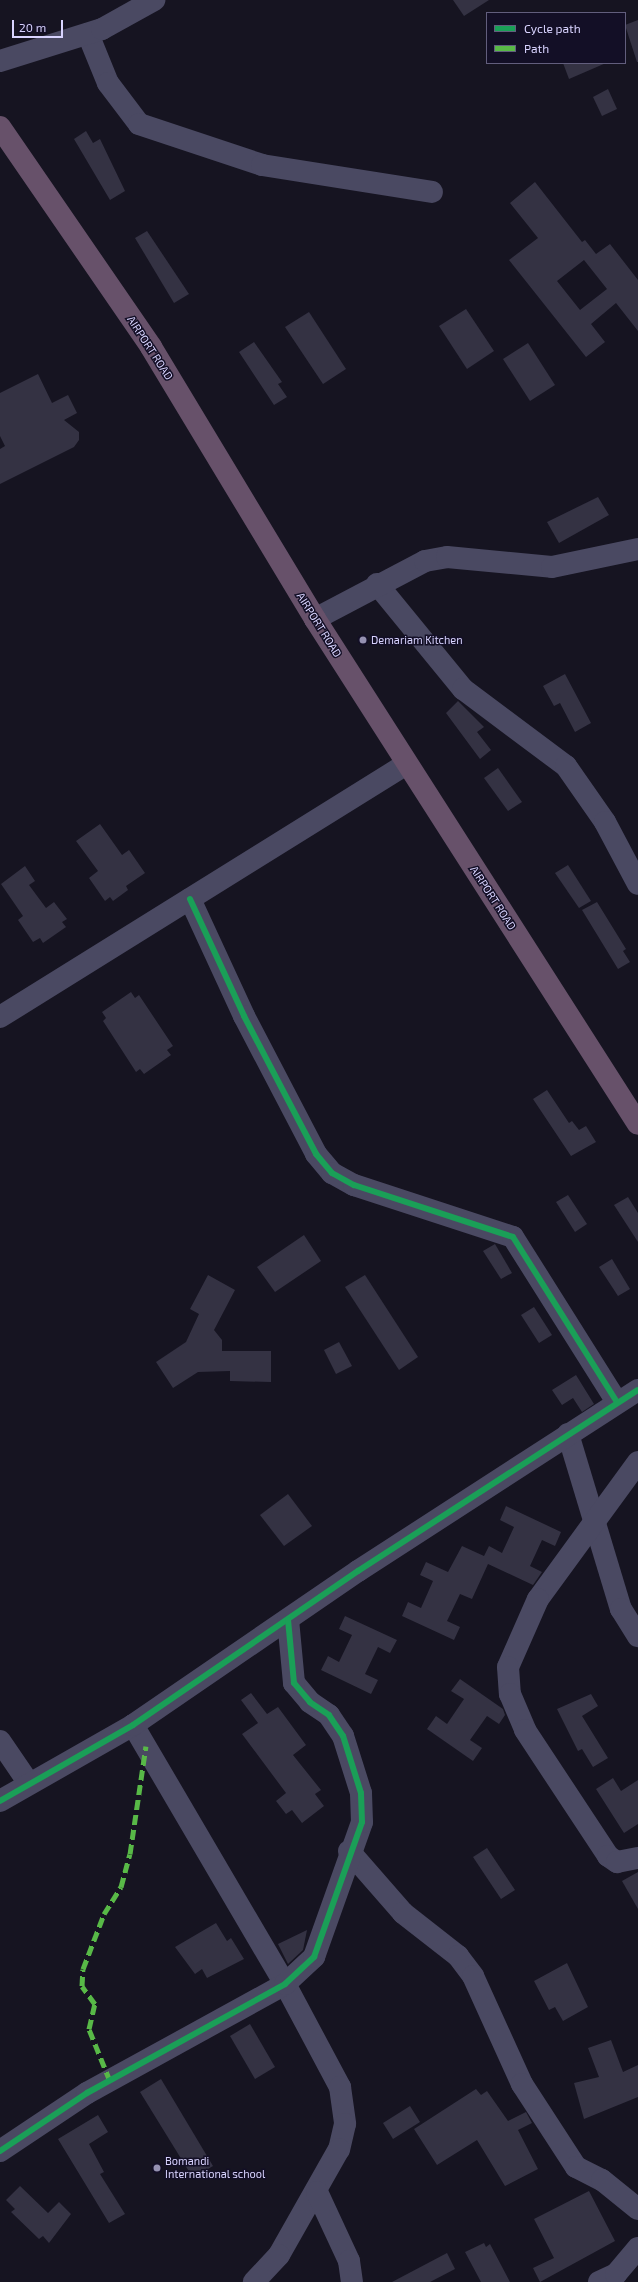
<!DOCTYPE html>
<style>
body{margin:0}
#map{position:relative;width:638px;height:2282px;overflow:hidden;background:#161421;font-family:"Exo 2",sans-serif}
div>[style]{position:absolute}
.building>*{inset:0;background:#343243}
.minor>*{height:22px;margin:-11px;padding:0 11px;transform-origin:11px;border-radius:11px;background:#4a4962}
.highway>*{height:22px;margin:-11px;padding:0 11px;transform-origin:11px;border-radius:11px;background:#67516a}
.quiet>*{height:5px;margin-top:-2.5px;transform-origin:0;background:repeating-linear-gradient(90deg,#58b947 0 10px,transparent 0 15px)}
.cycleway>*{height:6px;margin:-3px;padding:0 3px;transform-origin:3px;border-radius:3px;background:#1a9f57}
.dots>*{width:11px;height:11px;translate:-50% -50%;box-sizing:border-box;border:2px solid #130f26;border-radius:50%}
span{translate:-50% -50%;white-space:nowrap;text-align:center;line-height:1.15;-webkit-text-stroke:3px #130f26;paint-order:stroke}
.street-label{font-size:11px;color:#d9d4ff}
.poi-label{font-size:11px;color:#d9d4ff}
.left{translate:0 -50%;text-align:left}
.legend{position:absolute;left:486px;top:12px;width:140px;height:52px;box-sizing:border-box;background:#130f26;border:1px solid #625e7d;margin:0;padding:5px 7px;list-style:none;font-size:12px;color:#d9d4ff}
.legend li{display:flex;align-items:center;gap:8px;height:20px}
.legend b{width:20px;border:1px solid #625e7d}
.scale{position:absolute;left:12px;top:20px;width:51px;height:18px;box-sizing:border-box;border:2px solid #d9d4ff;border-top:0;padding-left:5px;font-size:12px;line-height:14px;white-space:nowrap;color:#d9d4ff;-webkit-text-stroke:3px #130f26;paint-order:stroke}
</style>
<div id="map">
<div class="building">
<div style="clip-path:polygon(453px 0,489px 0,464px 16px)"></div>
<div style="clip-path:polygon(638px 20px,638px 62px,637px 62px,625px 25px)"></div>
<div style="clip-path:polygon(563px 63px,606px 63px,569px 79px)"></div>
<div style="clip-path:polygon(608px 89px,617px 109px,602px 116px,593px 97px)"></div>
<div style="clip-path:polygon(86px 131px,93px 143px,100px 139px,125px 191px,110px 200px,74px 139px)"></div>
<div style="clip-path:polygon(evenodd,535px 182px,582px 242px,585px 240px,596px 254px,610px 244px,638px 280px,638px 331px,616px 303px,591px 324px,605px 342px,586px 357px,509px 260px,538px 238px,510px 203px,535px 182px,584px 260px,607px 289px,580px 310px,557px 281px,584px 260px)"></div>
<div style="clip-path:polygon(147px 231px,189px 294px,174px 303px,135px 238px)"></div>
<div style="clip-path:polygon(466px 309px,494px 351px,467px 369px,439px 326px)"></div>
<div style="clip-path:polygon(309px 312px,346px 369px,323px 384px,285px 327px)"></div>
<div style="clip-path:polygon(254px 342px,282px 382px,278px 384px,287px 397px,274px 405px,239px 352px)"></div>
<div style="clip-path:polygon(528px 343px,555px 385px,530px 401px,503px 359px)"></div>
<div style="clip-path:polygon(38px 374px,52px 403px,68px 395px,77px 413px,64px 420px,79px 432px,79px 440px,74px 447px,0 484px,0 449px,5px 446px,0 436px,0 393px)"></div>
<div style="clip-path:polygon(598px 497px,609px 515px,559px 543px,547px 522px)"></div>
<div style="clip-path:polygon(565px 674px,591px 723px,575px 732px,560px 703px,554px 706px,543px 686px)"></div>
<div style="clip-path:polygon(458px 701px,484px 727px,477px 732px,491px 750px,480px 759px,446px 713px)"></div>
<div style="clip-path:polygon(498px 768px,522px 802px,508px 811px,484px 778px)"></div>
<div style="clip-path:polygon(100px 824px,122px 855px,129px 850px,145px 873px,126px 886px,128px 890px,113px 901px,110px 897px,105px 901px,89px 878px,98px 871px,76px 841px)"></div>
<div style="clip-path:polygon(568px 865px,591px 901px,579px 908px,555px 873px)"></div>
<div style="clip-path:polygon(25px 866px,35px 881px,29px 885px,46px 908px,54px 902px,67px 919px,62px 922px,66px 927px,43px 943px,40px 938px,33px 942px,18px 920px,23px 916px,1px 884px)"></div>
<div style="clip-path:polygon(597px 902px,626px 949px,623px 951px,630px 962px,618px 969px,582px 910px)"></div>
<div style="clip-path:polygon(131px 992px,135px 998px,139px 995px,173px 1046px,167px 1050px,171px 1055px,144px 1074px,140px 1069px,136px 1072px,103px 1021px,106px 1018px,102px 1012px)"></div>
<div style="clip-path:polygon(547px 1090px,569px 1123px,572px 1121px,579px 1130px,586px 1126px,596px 1142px,571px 1156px,533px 1099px)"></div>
<div style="clip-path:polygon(568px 1195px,587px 1224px,575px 1232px,556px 1202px)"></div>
<div style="clip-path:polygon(628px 1197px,638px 1213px,638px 1242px,614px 1205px)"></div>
<div style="clip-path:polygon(304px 1235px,321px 1261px,275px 1292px,257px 1267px)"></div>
<div style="clip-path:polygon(495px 1244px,512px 1273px,501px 1279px,483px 1251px)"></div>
<div style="clip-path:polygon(612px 1259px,630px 1289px,618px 1296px,599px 1267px)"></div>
<div style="clip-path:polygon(208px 1275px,235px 1290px,214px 1330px,222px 1340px,222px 1351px,271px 1351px,271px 1382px,230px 1381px,230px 1371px,198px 1372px,173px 1388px,156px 1362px,186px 1342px,199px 1314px,190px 1309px)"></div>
<div style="clip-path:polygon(365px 1275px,418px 1357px,399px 1370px,345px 1287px)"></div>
<div style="clip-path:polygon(534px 1307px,552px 1335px,539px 1343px,521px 1315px)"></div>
<div style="clip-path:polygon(339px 1342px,352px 1366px,336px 1374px,324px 1350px)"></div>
<div style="clip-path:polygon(576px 1375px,594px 1404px,582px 1412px,573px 1398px,562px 1405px,552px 1390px)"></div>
<div style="clip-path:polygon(288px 1494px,312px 1526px,284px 1546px,260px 1515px)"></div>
<div style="clip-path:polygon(506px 1506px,561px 1532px,555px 1546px,542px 1540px,530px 1566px,542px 1572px,533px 1585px,488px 1564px,472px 1599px,460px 1594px,447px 1621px,460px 1627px,454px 1640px,402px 1616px,408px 1602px,421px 1608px,433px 1581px,420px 1575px,426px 1562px,448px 1572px,462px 1546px,484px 1556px,489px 1546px,502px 1553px,514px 1527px,500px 1520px)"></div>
<div style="clip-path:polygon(345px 1616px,397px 1640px,390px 1653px,378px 1647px,365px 1674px,378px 1680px,371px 1694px,321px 1670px,328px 1656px,339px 1662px,352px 1635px,339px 1629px)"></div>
<div style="clip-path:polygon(460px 1679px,503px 1709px,505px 1715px,499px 1724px,487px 1716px,470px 1740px,482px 1748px,473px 1761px,427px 1729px,436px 1716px,447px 1724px,464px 1699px,451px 1691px)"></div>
<div style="clip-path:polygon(251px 1693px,267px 1714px,278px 1707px,306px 1745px,293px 1755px,321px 1790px,315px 1794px,324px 1806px,302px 1823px,292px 1810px,286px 1814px,276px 1801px,286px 1793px,242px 1734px,258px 1723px,241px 1700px)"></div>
<div style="clip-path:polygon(591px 1694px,598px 1706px,582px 1716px,608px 1758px,593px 1767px,582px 1749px,578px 1751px,557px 1709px)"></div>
<div style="clip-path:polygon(613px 1778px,621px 1791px,638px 1780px,638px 1824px,624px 1833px,596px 1789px)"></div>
<div style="clip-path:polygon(487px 1848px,515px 1890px,501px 1899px,473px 1857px)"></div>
<div style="clip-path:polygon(638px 1872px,638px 1909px,622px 1881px)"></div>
<div style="clip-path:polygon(216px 1923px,227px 1941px,231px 1938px,244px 1959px,207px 1978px,202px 1969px,195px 1974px,175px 1947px)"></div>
<div style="clip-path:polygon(307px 1930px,303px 1950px,288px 1964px,278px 1944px)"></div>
<div style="clip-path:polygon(567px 1963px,588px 2007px,563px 2021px,555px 2007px,549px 2010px,534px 1981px)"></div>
<div style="clip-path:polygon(250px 2024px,275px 2067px,255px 2079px,230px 2036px)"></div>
<div style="clip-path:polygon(611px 2040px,623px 2072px,638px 2065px,638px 2097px,584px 2119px,574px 2083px,599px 2077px,588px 2048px)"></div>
<div style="clip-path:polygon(161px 2079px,213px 2166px,193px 2178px,140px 2092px)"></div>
<div style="clip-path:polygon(476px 2089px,481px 2095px,487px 2091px,508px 2121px,526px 2112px,532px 2123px,518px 2130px,538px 2169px,505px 2186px,477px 2140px,437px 2165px,414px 2129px)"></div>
<div style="clip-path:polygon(410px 2106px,420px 2122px,393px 2139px,383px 2123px)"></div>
<div style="clip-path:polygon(98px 2115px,108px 2132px,89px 2144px,104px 2172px,100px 2174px,125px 2214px,109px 2223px,58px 2139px)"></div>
<div style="clip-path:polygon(20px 2186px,48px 2213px,59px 2202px,71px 2214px,49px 2243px,43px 2236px,39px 2239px,11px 2212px,15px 2209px,6px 2200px)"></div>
<div style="clip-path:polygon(589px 2191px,615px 2241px,540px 2282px,533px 2268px,554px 2258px,534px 2219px)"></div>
<div style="clip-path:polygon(484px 2243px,486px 2247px,490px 2244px,510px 2282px,481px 2282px,465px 2252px)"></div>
<div style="clip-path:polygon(447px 2253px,455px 2269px,430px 2282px,392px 2282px)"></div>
</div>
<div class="minor">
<div style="left:88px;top:34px;width:53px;rotate:67.8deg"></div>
<div style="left:108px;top:83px;width:51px;rotate:52.9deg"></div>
<div style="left:139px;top:124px;width:130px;rotate:18.4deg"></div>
<div style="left:262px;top:165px;width:172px;rotate:9deg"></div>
<div style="left:0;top:61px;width:107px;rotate:-17.4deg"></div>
<div style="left:102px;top:29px;width:60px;rotate:-29.1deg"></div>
<div style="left:377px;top:584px;width:136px;rotate:50.7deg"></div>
<div style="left:463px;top:689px;width:129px;rotate:36.8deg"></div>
<div style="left:566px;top:766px;width:68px;rotate:55.1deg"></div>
<div style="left:605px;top:822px;width:70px;rotate:62deg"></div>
<div style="left:315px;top:619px;width:124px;rotate:-27.8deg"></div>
<div style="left:425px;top:561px;width:22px;rotate:-10deg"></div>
<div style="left:447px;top:557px;width:105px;rotate:5.4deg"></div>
<div style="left:552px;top:567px;width:88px;rotate:-11.8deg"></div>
<div style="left:190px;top:899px;width:129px;rotate:65.2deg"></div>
<div style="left:244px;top:1016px;width:156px;rotate:62.4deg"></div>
<div style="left:316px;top:1154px;width:25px;rotate:50deg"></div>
<div style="left:332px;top:1173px;width:25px;rotate:29deg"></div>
<div style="left:354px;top:1185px;width:167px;rotate:18.1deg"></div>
<div style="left:513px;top:1237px;width:195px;rotate:57.8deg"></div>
<div style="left:0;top:1017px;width:478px;rotate:-31.9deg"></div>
<div style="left:568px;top:1434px;width:183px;rotate:73.2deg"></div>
<div style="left:621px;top:1609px;width:32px;rotate:58deg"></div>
<div style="left:638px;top:1462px;width:170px;rotate:126.1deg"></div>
<div style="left:538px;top:1599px;width:74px;rotate:113.8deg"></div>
<div style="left:508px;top:1667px;width:27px;rotate:86deg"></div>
<div style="left:510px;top:1694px;width:39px;rotate:67deg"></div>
<div style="left:525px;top:1730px;width:151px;rotate:56.6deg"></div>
<div style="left:608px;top:1856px;width:11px;rotate:34deg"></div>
<div style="left:617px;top:1862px;width:21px;rotate:-11deg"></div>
<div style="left:133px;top:1725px;width:300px;rotate:59.6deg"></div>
<div style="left:285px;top:1984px;width:117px;rotate:61.9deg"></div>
<div style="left:340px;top:2087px;width:37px;rotate:82deg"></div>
<div style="left:345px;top:2124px;width:26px;rotate:103deg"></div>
<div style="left:339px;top:2149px;width:122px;rotate:119.5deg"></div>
<div style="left:279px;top:2255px;width:37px;rotate:133deg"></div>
<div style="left:0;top:1741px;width:50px;rotate:55.7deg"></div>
<div style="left:0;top:1801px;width:153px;rotate:-29.7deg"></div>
<div style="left:133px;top:1725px;width:273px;rotate:-34.4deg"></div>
<div style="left:358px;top:1571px;width:333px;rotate:-32.9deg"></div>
<div style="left:349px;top:1851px;width:82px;rotate:48.9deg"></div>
<div style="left:403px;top:1913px;width:70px;rotate:38deg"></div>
<div style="left:458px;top:1956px;width:25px;rotate:53deg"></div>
<div style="left:473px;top:1976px;width:119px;rotate:65.6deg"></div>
<div style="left:522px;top:2084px;width:99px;rotate:57deg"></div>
<div style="left:576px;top:2167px;width:29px;rotate:27deg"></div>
<div style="left:602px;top:2180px;width:46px;rotate:38.9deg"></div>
<div style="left:0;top:2151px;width:105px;rotate:-33.7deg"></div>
<div style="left:87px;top:2093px;width:226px;rotate:-28.8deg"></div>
<div style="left:285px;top:1984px;width:40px;rotate:-43deg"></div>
<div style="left:314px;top:1957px;width:143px;rotate:-70.4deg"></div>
<div style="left:362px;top:1822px;width:29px;rotate:-92deg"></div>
<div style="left:361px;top:1793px;width:60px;rotate:-107.5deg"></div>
<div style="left:343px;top:1736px;width:25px;rotate:-124deg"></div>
<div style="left:329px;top:1715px;width:23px;rotate:-146deg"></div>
<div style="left:310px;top:1702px;width:25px;rotate:-130deg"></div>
<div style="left:294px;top:1683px;width:63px;rotate:-95.4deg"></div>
<div style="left:317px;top:2192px;width:76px;rotate:65.1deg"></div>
<div style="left:349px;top:2261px;width:21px;rotate:82deg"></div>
<div style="left:599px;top:2282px;width:19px;rotate:-25deg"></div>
<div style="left:616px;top:2274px;width:34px;rotate:-50deg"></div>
</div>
<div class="highway">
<div style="left:0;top:127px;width:267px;rotate:55.5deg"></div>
<div style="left:151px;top:347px;width:318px;rotate:58.9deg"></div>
<div style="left:315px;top:619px;width:599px;rotate:57.4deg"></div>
</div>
<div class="quiet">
<div style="left:110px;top:2081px;width:56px;rotate:-112deg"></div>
<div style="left:89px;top:2029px;width:26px;rotate:-77deg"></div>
<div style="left:95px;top:2004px;width:22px;rotate:-126deg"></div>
<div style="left:82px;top:1986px;width:17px;rotate:-87deg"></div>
<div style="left:83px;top:1969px;width:59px;rotate:-69.1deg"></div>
<div style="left:104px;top:1914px;width:32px;rotate:-58deg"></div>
<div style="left:121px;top:1887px;width:34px;rotate:-75deg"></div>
<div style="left:130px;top:1854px;width:109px;rotate:-81.6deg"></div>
</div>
<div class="cycleway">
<div style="left:190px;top:899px;width:129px;rotate:65.2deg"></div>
<div style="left:244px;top:1016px;width:156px;rotate:62.4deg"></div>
<div style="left:316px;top:1154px;width:25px;rotate:50deg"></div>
<div style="left:332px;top:1173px;width:25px;rotate:29deg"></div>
<div style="left:354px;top:1185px;width:167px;rotate:18.1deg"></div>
<div style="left:513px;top:1237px;width:195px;rotate:57.8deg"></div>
<div style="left:0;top:1801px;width:153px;rotate:-29.7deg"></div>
<div style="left:133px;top:1725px;width:273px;rotate:-34.4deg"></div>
<div style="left:358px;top:1571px;width:333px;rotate:-32.9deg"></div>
<div style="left:0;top:2151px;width:105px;rotate:-33.7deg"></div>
<div style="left:87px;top:2093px;width:226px;rotate:-28.8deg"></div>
<div style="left:285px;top:1984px;width:40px;rotate:-43deg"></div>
<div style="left:314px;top:1957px;width:143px;rotate:-70.4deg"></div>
<div style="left:362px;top:1822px;width:29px;rotate:-92deg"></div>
<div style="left:361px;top:1793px;width:60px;rotate:-107.5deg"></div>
<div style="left:343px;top:1736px;width:25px;rotate:-124deg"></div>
<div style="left:329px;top:1715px;width:23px;rotate:-146deg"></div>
<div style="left:310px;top:1702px;width:25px;rotate:-130deg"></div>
<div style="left:294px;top:1683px;width:63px;rotate:-95.4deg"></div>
</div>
<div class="dots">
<div style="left:363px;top:640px;background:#9591b1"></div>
<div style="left:157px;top:2168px;background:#9591b1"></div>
</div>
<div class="street-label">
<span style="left:150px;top:348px;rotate:57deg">AIRPORT ROAD</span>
<span style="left:319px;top:625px;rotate:58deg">AIRPORT ROAD</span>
<span style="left:493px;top:898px;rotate:57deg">AIRPORT ROAD</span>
</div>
<div class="poi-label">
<span class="left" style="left:371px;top:640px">Demariam Kitchen</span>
<span class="left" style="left:165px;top:2168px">Bomandi<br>International school</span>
</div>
<ul class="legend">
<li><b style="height:5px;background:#1a9f57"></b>Cycle path</li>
<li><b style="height:5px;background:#58b947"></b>Path</li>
</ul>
<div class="scale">20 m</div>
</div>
